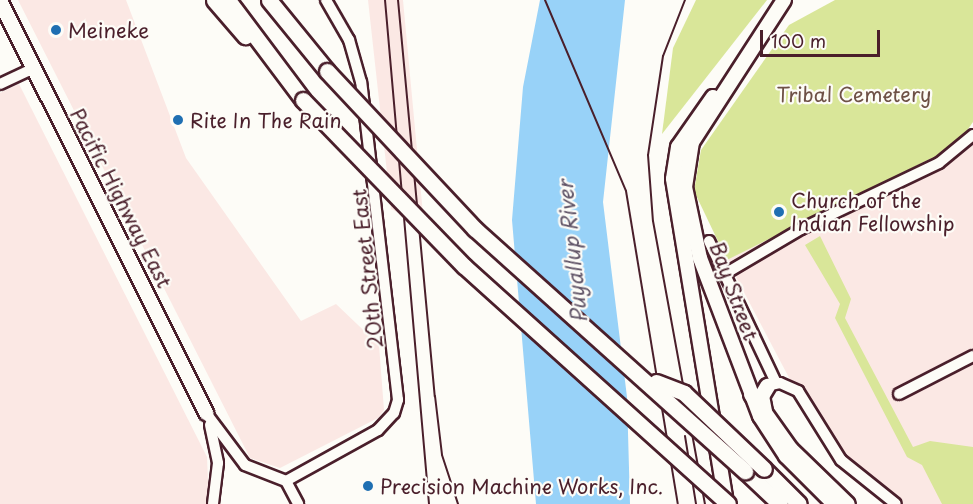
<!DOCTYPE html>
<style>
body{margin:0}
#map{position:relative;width:973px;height:504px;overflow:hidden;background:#fdfcf7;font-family:"Playpen Sans",sans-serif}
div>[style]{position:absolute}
.built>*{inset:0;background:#fbe8e4}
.green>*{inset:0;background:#d9e699}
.water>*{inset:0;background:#98d2f8}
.roads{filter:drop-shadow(2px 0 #4a1f2b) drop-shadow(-2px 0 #4a1f2b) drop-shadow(0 2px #4a1f2b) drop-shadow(0 -2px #4a1f2b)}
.minor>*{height:10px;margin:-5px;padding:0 5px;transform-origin:5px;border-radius:5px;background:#fdfcf7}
.major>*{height:14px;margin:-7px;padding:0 7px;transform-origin:7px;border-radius:7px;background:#fdfcf7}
.highway>*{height:15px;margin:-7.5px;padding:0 7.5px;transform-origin:7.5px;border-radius:7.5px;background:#fdfcf7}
.rail>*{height:2px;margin:-1px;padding:0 1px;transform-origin:1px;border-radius:1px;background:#4a1f2b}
.bridges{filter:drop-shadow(2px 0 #4a1f2b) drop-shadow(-2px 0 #4a1f2b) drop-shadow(0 2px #4a1f2b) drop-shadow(0 -2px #4a1f2b)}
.highway-bridge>*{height:15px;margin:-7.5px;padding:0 7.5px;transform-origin:7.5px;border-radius:7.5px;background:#fdfcf7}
.dots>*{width:16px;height:16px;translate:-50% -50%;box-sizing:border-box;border:3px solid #fdfcf7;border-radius:50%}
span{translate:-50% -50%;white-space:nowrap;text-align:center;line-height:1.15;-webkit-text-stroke:4.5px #fdfcf7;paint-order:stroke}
.poi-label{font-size:20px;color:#4a1f2b}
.left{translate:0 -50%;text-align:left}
.park-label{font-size:20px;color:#6e5146}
.street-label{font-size:20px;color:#4a1f2b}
.water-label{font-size:21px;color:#615568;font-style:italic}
.scale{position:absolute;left:760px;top:30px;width:120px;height:27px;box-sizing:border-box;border:3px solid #4a1f2b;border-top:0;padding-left:8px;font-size:18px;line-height:21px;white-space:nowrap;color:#4a1f2b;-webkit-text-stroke:4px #fdfcf7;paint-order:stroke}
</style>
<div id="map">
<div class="built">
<div style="clip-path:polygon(18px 0,126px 0,186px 158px,301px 321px,336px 304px,379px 345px,384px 410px,378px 418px,280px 468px,250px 458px)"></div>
<div style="clip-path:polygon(368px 0,403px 0,424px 225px,391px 209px)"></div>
<div style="clip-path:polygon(19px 84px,207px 457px,209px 504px,0 504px,0 93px)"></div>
<div style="clip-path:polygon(973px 136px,973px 504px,883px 504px,835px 465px,727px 260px)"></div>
</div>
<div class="green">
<div style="clip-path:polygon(696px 0,767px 0,662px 134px,673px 48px)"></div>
<div style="clip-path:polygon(835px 0,973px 0,973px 122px,956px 146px,727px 260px,694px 191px,701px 150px,789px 25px)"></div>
<div style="clip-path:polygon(820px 236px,851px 299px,845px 318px,913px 447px,930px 441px,973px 447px,973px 504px,942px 504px,922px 465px,907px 457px,835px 318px,840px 304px,805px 245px)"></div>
</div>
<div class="water">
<div style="clip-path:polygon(540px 0,625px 0,603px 202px,627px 397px,630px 504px,536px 504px,512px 220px,523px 87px)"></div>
</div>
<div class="roads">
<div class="minor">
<div style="left:0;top:84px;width:38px;rotate:-25deg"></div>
<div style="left:709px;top:241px;width:157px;rotate:64.7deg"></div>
<div style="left:723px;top:275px;width:91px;rotate:-30.5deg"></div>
<div style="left:801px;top:229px;width:153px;rotate:-25.6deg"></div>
<div style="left:939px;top:163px;width:44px;rotate:-39.5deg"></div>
<div style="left:767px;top:386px;width:13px;rotate:-13deg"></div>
<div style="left:780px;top:383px;width:20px;rotate:24deg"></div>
<div style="left:798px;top:391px;width:81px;rotate:58.1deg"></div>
<div style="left:841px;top:460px;width:70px;rotate:38.7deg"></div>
<div style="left:899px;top:394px;width:83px;rotate:-27.2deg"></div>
<div style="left:206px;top:413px;width:65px;rotate:53.1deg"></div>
<div style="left:245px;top:465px;width:44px;rotate:21.3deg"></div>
<div style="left:286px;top:481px;width:26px;rotate:62deg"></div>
<div style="left:210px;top:425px;width:39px;rotate:78deg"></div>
<div style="left:218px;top:463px;width:41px;rotate:97deg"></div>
<div style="left:286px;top:481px;width:105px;rotate:-29deg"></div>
<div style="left:378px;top:430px;width:23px;rotate:-47deg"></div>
<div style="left:394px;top:413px;width:14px;rotate:-73deg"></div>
<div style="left:398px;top:400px;width:320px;rotate:-96.6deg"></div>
<div style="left:361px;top:82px;width:44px;rotate:-105.9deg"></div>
<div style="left:349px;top:40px;width:46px;rotate:-119.9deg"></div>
</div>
<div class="major">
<div style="left:784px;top:0;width:169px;rotate:122.9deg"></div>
<div style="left:692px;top:142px;width:46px;rotate:98.8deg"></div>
<div style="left:685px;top:187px;width:73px;rotate:78.1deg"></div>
<div style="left:700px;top:258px;width:169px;rotate:69.2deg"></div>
<div style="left:760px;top:416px;width:48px;rotate:57deg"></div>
<div style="left:786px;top:456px;width:68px;rotate:45deg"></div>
<div style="left:0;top:1px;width:461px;rotate:63.4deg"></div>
<div style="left:713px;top:97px;width:61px;rotate:125deg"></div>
<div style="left:678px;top:147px;width:32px;rotate:99deg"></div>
<div style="left:673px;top:179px;width:329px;rotate:80.7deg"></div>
</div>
<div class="highway">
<div style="left:214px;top:0;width:48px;rotate:49.3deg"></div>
<div style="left:228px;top:0;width:125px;rotate:53.1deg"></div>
<div style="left:269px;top:0;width:92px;rotate:50.8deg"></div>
<div style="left:751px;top:394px;width:67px;rotate:54.7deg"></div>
<div style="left:790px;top:449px;width:79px;rotate:44deg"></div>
<div style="left:764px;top:411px;width:15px;rotate:-101deg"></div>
<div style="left:761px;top:396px;width:12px;rotate:-59deg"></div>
<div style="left:764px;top:469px;width:49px;rotate:45deg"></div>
<div style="left:745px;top:471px;width:48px;rotate:43.3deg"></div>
</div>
</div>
<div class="rail">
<div style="left:385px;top:0;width:506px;rotate:85.01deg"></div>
<div style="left:398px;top:0;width:398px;rotate:84.7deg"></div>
<div style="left:435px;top:396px;width:59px;rotate:83.2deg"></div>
<div style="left:442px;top:455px;width:52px;rotate:71.9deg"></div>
<div style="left:545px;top:0;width:207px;rotate:67deg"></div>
<div style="left:626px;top:191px;width:317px;rotate:80.6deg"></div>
<div style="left:685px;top:0;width:60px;rotate:111.4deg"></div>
<div style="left:663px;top:56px;width:100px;rotate:98.6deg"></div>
<div style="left:648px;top:155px;width:66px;rotate:85.7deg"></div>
<div style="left:653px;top:221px;width:288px;rotate:79.6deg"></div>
<div style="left:685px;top:436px;width:69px;rotate:80.8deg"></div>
</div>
<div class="bridges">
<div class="highway-bridge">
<div style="left:327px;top:71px;width:216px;rotate:46.9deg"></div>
<div style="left:475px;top:229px;width:363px;rotate:41.9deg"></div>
<div style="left:303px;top:100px;width:231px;rotate:45.9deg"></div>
<div style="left:464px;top:266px;width:355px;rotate:42deg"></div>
<div style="left:656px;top:382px;width:30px;rotate:21deg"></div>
<div style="left:684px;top:393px;width:110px;rotate:43.5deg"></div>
</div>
</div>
<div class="dots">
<div style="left:56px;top:30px;background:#1f6fb2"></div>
<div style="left:178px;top:120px;background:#1f6fb2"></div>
<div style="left:779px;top:212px;background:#1f6fb2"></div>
<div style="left:368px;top:486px;background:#1f6fb2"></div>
</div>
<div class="poi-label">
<span class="left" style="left:68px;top:30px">Meineke</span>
<span class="left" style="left:190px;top:120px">Rite In The Rain</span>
<span class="left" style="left:791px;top:212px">Church of the<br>Indian Fellowship</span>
<span class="left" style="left:380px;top:486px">Precision Machine Works, Inc.</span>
</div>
<div class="park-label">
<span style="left:854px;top:94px">Tribal Cemetery</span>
</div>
<div class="street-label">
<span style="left:121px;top:198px;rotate:63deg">Pacific Highway East</span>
<span style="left:367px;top:269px;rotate:-96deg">20th Street East</span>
<span style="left:734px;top:291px;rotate:70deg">Bay Street</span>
</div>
<div class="water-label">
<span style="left:571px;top:252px;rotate:-96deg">Puyallup River</span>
</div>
<div class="scale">100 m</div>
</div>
